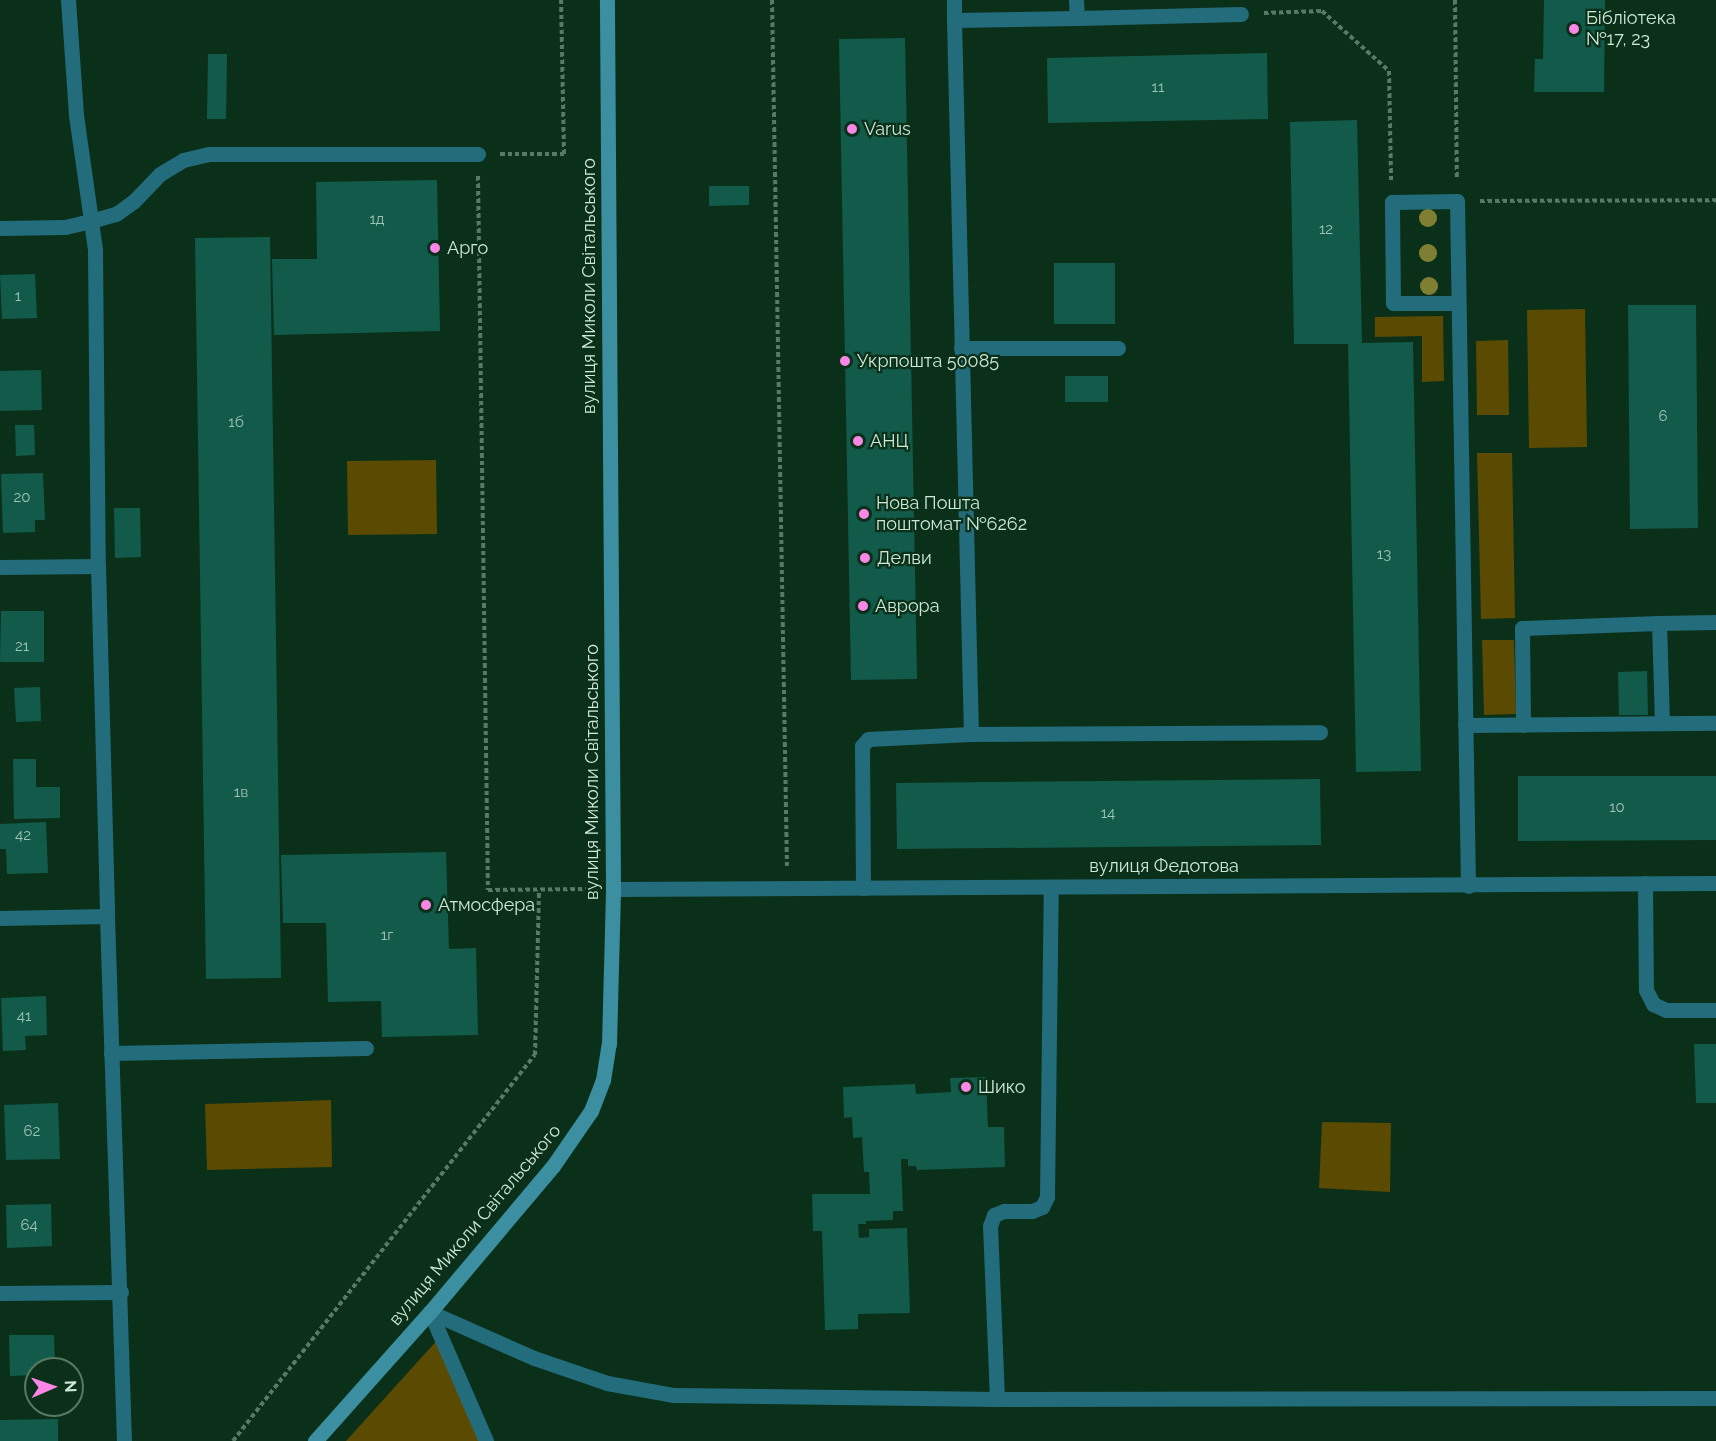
<!DOCTYPE html>
<meta charset="utf-8">
<style>
body{margin:0}
#map{position:relative;width:1716px;height:1441px;overflow:hidden;background:#0a301a;font-family:Raleway,sans-serif}
div>[style]{position:absolute}
.green>*{inset:0;background:#5b4a02}
.building>*{inset:0;background:#125a4a}
.path>*{height:4px;margin-top:-2px;transform-origin:0;background:repeating-linear-gradient(90deg,#587964 0 4.5px,transparent 0 7.5px)}
.lane>*{height:15px;margin:-7.5px;padding:0 7.5px;transform-origin:7.5px;border-radius:7.5px;background:#236c7b}
.street>*{height:15px;margin:-7.5px;padding:0 7.5px;transform-origin:7.5px;border-radius:7.5px;background:#236c7b}
.secondary>*{height:15px;margin:-7.5px;padding:0 7.5px;transform-origin:7.5px;border-radius:7.5px;background:#3c8fa0}
.trees>*{width:18px;height:18px;margin:-9px;border-radius:50%;background:#7f7f33}
.dots>*{width:16px;height:16px;translate:-50% -50%;box-sizing:border-box;border:3px solid #0a301a;border-radius:50%}
span{translate:-50% -50%;white-space:nowrap;text-align:center;line-height:1.15;-webkit-text-stroke:4.5px #0a301a;paint-order:stroke}
.number-label{font-size:15px;color:#9fc4b2}
.number-label span{-webkit-text-stroke-width:0}
.poi-label{font-size:18px;color:#cee8d5}
.left{translate:0 -50%;text-align:left}
.street-label{font-size:18px;color:#cee8d5}
.north{position:absolute;left:24px;top:1357px;width:60px;height:60px;box-sizing:border-box;background:#0a301a;border:2px solid #587a65;border-radius:50%;rotate:88deg;font-size:16px;font-weight:700;line-height:24px;text-align:center;color:#cee8d5}
.north::after{content:'';display:block;margin:auto;width:21px;height:27px;background:#fa87e6;clip-path:polygon(50% 0,100% 100%,50% 72%,0 100%)}
</style>
<div id="map">
<div class="green">
<div style="clip-path:polygon(1585px 309px,1587px 447px,1529px 448px,1527px 310px)"></div>
<div style="clip-path:polygon(1443px 316px,1444px 381px,1422px 382px,1422px 336px,1375px 337px,1375px 317px)"></div>
<div style="clip-path:polygon(1508px 340px,1509px 415px,1477px 415px,1476px 341px)"></div>
<div style="clip-path:polygon(1477px 453px,1512px 453px,1515px 618px,1481px 619px)"></div>
<div style="clip-path:polygon(436px 460px,437px 534px,348px 535px,347px 461px)"></div>
<div style="clip-path:polygon(1482px 640px,1514px 640px,1516px 714px,1484px 715px)"></div>
<div style="clip-path:polygon(331px 1100px,332px 1167px,207px 1170px,205px 1104px)"></div>
<div style="clip-path:polygon(1322px 1122px,1391px 1123px,1390px 1192px,1319px 1188px)"></div>
<div style="clip-path:polygon(440px 1337px,486px 1441px,346px 1441px)"></div>
</div>
<div class="building">
<div style="clip-path:polygon(1544px 0,1605px 0,1604px 92px,1534px 92px,1535px 59px,1543px 59px)"></div>
<div style="clip-path:polygon(905px 38px,917px 679px,851px 680px,839px 39px)"></div>
<div style="clip-path:polygon(1267px 53px,1268px 119px,1048px 123px,1047px 58px)"></div>
<div style="clip-path:polygon(208px 54px,227px 54px,226px 119px,207px 119px)"></div>
<div style="clip-path:polygon(1357px 120px,1362px 343px,1413px 342px,1421px 771px,1356px 772px,1348px 344px,1294px 344px,1290px 122px)"></div>
<div style="clip-path:polygon(437px 180px,440px 331px,274px 335px,272px 259px,317px 259px,316px 182px)"></div>
<div style="clip-path:polygon(709px 186px,749px 186px,749px 205px,709px 206px)"></div>
<div style="clip-path:polygon(270px 237px,281px 978px,206px 979px,195px 238px)"></div>
<div style="clip-path:polygon(1054px 263px,1115px 263px,1115px 324px,1054px 324px)"></div>
<div style="clip-path:polygon(35px 274px,37px 318px,2px 319px,0 275px)"></div>
<div style="clip-path:polygon(1628px 305px,1696px 305px,1698px 528px,1630px 529px)"></div>
<div style="clip-path:polygon(41px 370px,42px 410px,0 411px,0 371px)"></div>
<div style="clip-path:polygon(1065px 376px,1108px 376px,1108px 402px,1065px 402px)"></div>
<div style="clip-path:polygon(15px 425px,34px 425px,35px 455px,16px 456px)"></div>
<div style="clip-path:polygon(43px 473px,45px 520px,35px 520px,35px 532px,3px 533px,1px 474px)"></div>
<div style="clip-path:polygon(114px 508px,140px 508px,141px 557px,115px 558px)"></div>
<div style="clip-path:polygon(1px 611px,44px 611px,44px 662px,0 662px)"></div>
<div style="clip-path:polygon(1647px 671px,1648px 715px,1619px 715px,1618px 672px)"></div>
<div style="clip-path:polygon(40px 687px,41px 721px,16px 722px,14px 688px)"></div>
<div style="clip-path:polygon(13px 759px,36px 759px,36px 787px,60px 787px,60px 818px,14px 819px)"></div>
<div style="clip-path:polygon(1518px 776px,1716px 776px,1716px 840px,1518px 841px)"></div>
<div style="clip-path:polygon(1320px 779px,1321px 845px,897px 849px,896px 783px)"></div>
<div style="clip-path:polygon(46px 822px,48px 873px,7px 874px,6px 849px,0 849px,0 824px)"></div>
<div style="clip-path:polygon(446px 852px,449px 949px,476px 948px,478px 1035px,382px 1037px,381px 1001px,328px 1002px,326px 923px,283px 923px,281px 855px)"></div>
<div style="clip-path:polygon(46px 996px,47px 1035px,25px 1036px,26px 1050px,3px 1051px,1px 998px)"></div>
<div style="clip-path:polygon(1694px 1044px,1716px 1044px,1716px 1103px,1696px 1103px)"></div>
<div style="clip-path:polygon(986px 1077px,988px 1127px,1004px 1127px,1005px 1167px,917px 1170px,916px 1166px,908px 1166px,908px 1159px,901px 1159px,903px 1211px,893px 1211px,893px 1220px,866px 1221px,866px 1224px,858px 1224px,859px 1238px,869px 1237px,869px 1229px,907px 1228px,910px 1313px,858px 1314px,858px 1329px,825px 1330px,822px 1231px,813px 1231px,812px 1194px,870px 1194px,869px 1172px,864px 1172px,862px 1137px,853px 1138px,852px 1117px,844px 1118px,843px 1087px,915px 1084px,916px 1094px,951px 1092px,950px 1078px)"></div>
<div style="clip-path:polygon(58px 1103px,60px 1159px,6px 1160px,4px 1105px)"></div>
<div style="clip-path:polygon(51px 1204px,52px 1246px,7px 1248px,6px 1205px)"></div>
<div style="clip-path:polygon(9px 1335px,54px 1335px,55px 1367px,36px 1368px,36px 1375px,10px 1376px)"></div>
<div style="clip-path:polygon(58px 1419px,58px 1441px,0 1441px,0 1420px)"></div>
</div>
<div class="path">
<div style="left:772px;top:0;width:866px;rotate:89.01deg"></div>
<div style="left:1455px;top:0;width:178px;rotate:89.4deg"></div>
<div style="left:1264px;top:13px;width:58px;rotate:-2deg"></div>
<div style="left:1322px;top:11px;width:90px;rotate:41.8deg"></div>
<div style="left:1389px;top:71px;width:109px;rotate:88.9deg"></div>
<div style="left:500px;top:154px;width:64px"></div>
<div style="left:564px;top:154px;width:154px;rotate:-91.1deg"></div>
<div style="left:478px;top:176px;width:714px;rotate:89.2deg"></div>
<div style="left:488px;top:890px;width:102px;rotate:-0.6deg"></div>
<div style="left:1480px;top:201px;width:236px;rotate:-0.2deg"></div>
<div style="left:233px;top:1441px;width:490px;rotate:-52deg"></div>
<div style="left:535px;top:1055px;width:165px;rotate:-88.6deg"></div>
</div>
<div class="lane">
<div style="left:68px;top:0;width:115px;rotate:86deg"></div>
<div style="left:76px;top:115px;width:107px;rotate:81.9deg"></div>
<div style="left:91px;top:221px;width:26px;rotate:-16deg"></div>
<div style="left:116px;top:214px;width:22px;rotate:-36deg"></div>
<div style="left:134px;top:201px;width:37px;rotate:-46deg"></div>
<div style="left:160px;top:174px;width:27px;rotate:-31deg"></div>
<div style="left:183px;top:160px;width:27px;rotate:-13deg"></div>
<div style="left:209px;top:154px;width:269px"></div>
<div style="left:954px;top:0;width:20px;rotate:90deg"></div>
<div style="left:954px;top:20px;width:123px;rotate:-0.9deg"></div>
<div style="left:1076px;top:0;width:18px;rotate:87deg"></div>
<div style="left:1077px;top:18px;width:164px;rotate:-1.4deg"></div>
<div style="left:954px;top:20px;width:714px;rotate:88.64deg"></div>
<div style="left:1458px;top:303px;width:65px;rotate:180deg"></div>
<div style="left:1393px;top:303px;width:101px;rotate:-90.6deg"></div>
<div style="left:1392px;top:202px;width:65px;rotate:-0.9deg"></div>
<div style="left:1457px;top:201px;width:685px;rotate:89.08deg"></div>
<div style="left:961px;top:348px;width:157px"></div>
<div style="left:1662px;top:723px;width:100px;rotate:-91.7deg"></div>
<div style="left:1659px;top:623px;width:57px;rotate:-1deg"></div>
<div style="left:1465px;top:725px;width:251px;rotate:-0.5deg"></div>
<div style="left:1523px;top:725px;width:97px;rotate:-90.6deg"></div>
<div style="left:1522px;top:628px;width:137px;rotate:-2.1deg"></div>
<div style="left:1645px;top:883px;width:107px;rotate:89.5deg"></div>
<div style="left:1646px;top:990px;width:16px;rotate:63deg"></div>
<div style="left:1653px;top:1004px;width:14px;rotate:25deg"></div>
<div style="left:1666px;top:1010px;width:50px"></div>
<div style="left:863px;top:888px;width:142px;rotate:-90.4deg"></div>
<div style="left:862px;top:746px;width:9px;rotate:-49deg"></div>
<div style="left:868px;top:739px;width:103px;rotate:-2.8deg"></div>
<div style="left:971px;top:734px;width:349px;rotate:-0.3deg"></div>
<div style="left:111px;top:1053px;width:255px;rotate:-1.1deg"></div>
<div style="left:430px;top:1312px;width:114px;rotate:23.9deg"></div>
<div style="left:534px;top:1358px;width:77px;rotate:18.9deg"></div>
<div style="left:607px;top:1383px;width:68px;rotate:10.2deg"></div>
<div style="left:674px;top:1395px;width:323px;rotate:0.7deg"></div>
<div style="left:997px;top:1399px;width:719px;rotate:-0.08deg"></div>
<div style="left:430px;top:1312px;width:141px;rotate:66.5deg"></div>
<div style="left:997px;top:1399px;width:173px;rotate:-92.3deg"></div>
<div style="left:990px;top:1226px;width:12px;rotate:-70deg"></div>
<div style="left:994px;top:1215px;width:11px;rotate:-22deg"></div>
<div style="left:1004px;top:1211px;width:28px"></div>
<div style="left:1032px;top:1211px;width:11px;rotate:-22deg"></div>
<div style="left:1042px;top:1207px;width:11px;rotate:-63deg"></div>
<div style="left:1047px;top:1197px;width:310px;rotate:-89.3deg"></div>
</div>
<div class="street">
<div style="left:0;top:228px;width:65px;rotate:-0.9deg"></div>
<div style="left:65px;top:227px;width:27px;rotate:-13deg"></div>
<div style="left:91px;top:221px;width:30px;rotate:82deg"></div>
<div style="left:95px;top:251px;width:315px;rotate:89.5deg"></div>
<div style="left:98px;top:566px;width:350px;rotate:88.5deg"></div>
<div style="left:107px;top:916px;width:525px;rotate:88.15deg"></div>
<div style="left:0;top:567px;width:98px;rotate:-0.6deg"></div>
<div style="left:613px;top:889px;width:1103px;rotate:-0.31deg"></div>
<div style="left:0;top:918px;width:107px;rotate:-1.1deg"></div>
<div style="left:0;top:1293px;width:121px;rotate:-0.5deg"></div>
</div>
<div class="secondary">
<div style="left:315px;top:1441px;width:173px;rotate:-48.3deg"></div>
<div style="left:430px;top:1312px;width:191px;rotate:-49.9deg"></div>
<div style="left:553px;top:1166px;width:67px;rotate:-55.4deg"></div>
<div style="left:591px;top:1111px;width:33px;rotate:-69deg"></div>
<div style="left:603px;top:1080px;width:36px;rotate:-81deg"></div>
<div style="left:609px;top:1044px;width:155px;rotate:-88.5deg"></div>
<div style="left:613px;top:889px;width:889px;rotate:-90.39deg"></div>
</div>
<div class="trees">
<div style="left:1428px;top:218px"></div>
<div style="left:1428px;top:253px"></div>
<div style="left:1429px;top:286px"></div>
</div>
<div class="dots">
<div style="left:1574px;top:29px;background:#fa87e6"></div>
<div style="left:852px;top:129px;background:#fa87e6"></div>
<div style="left:435px;top:248px;background:#fa87e6"></div>
<div style="left:845px;top:361px;background:#fa87e6"></div>
<div style="left:858px;top:441px;background:#fa87e6"></div>
<div style="left:864px;top:514px;background:#fa87e6"></div>
<div style="left:865px;top:558px;background:#fa87e6"></div>
<div style="left:863px;top:606px;background:#fa87e6"></div>
<div style="left:426px;top:905px;background:#fa87e6"></div>
<div style="left:966px;top:1087px;background:#fa87e6"></div>
</div>
<div class="number-label">
<span style="left:1158px;top:88px">11</span>
<span style="left:377px;top:220px">1д</span>
<span style="left:1326px;top:230px">12</span>
<span style="left:18px;top:297px">1</span>
<span style="left:1663px;top:417px">6</span>
<span style="left:236px;top:423px">1б</span>
<span style="left:22px;top:498px">20</span>
<span style="left:1384px;top:555px">13</span>
<span style="left:22px;top:647px">21</span>
<span style="left:241px;top:793px">1в</span>
<span style="left:1617px;top:808px">10</span>
<span style="left:1108px;top:814px">14</span>
<span style="left:23px;top:836px">42</span>
<span style="left:387px;top:936px">1г</span>
<span style="left:24px;top:1017px">41</span>
<span style="left:32px;top:1132px">62</span>
<span style="left:29px;top:1226px">64</span>
</div>
<div class="poi-label">
<span class="left" style="left:1586px;top:29px">Бібліотека<br>№17, 23</span>
<span class="left" style="left:864px;top:129px">Varus</span>
<span class="left" style="left:447px;top:248px">Арго</span>
<span class="left" style="left:857px;top:361px">Укрпошта 50085</span>
<span class="left" style="left:870px;top:441px">АНЦ</span>
<span class="left" style="left:876px;top:514px">Нова Пошта<br>поштомат №6262</span>
<span class="left" style="left:877px;top:558px">Делви</span>
<span class="left" style="left:875px;top:606px">Аврора</span>
<span class="left" style="left:438px;top:905px">Атмосфера</span>
<span class="left" style="left:978px;top:1087px">Шико</span>
</div>
<div class="street-label">
<span style="left:589px;top:286px;rotate:-90deg">вулиця Миколи Світальського</span>
<span style="left:592px;top:772px;rotate:-90deg">вулиця Миколи Світальського</span>
<span style="left:1164px;top:866px">вулиця Федотова</span>
<span style="left:475px;top:1225px;rotate:-50deg">вулиця Миколи Світальського</span>
</div>
<div class="north">N</div>
</div>
